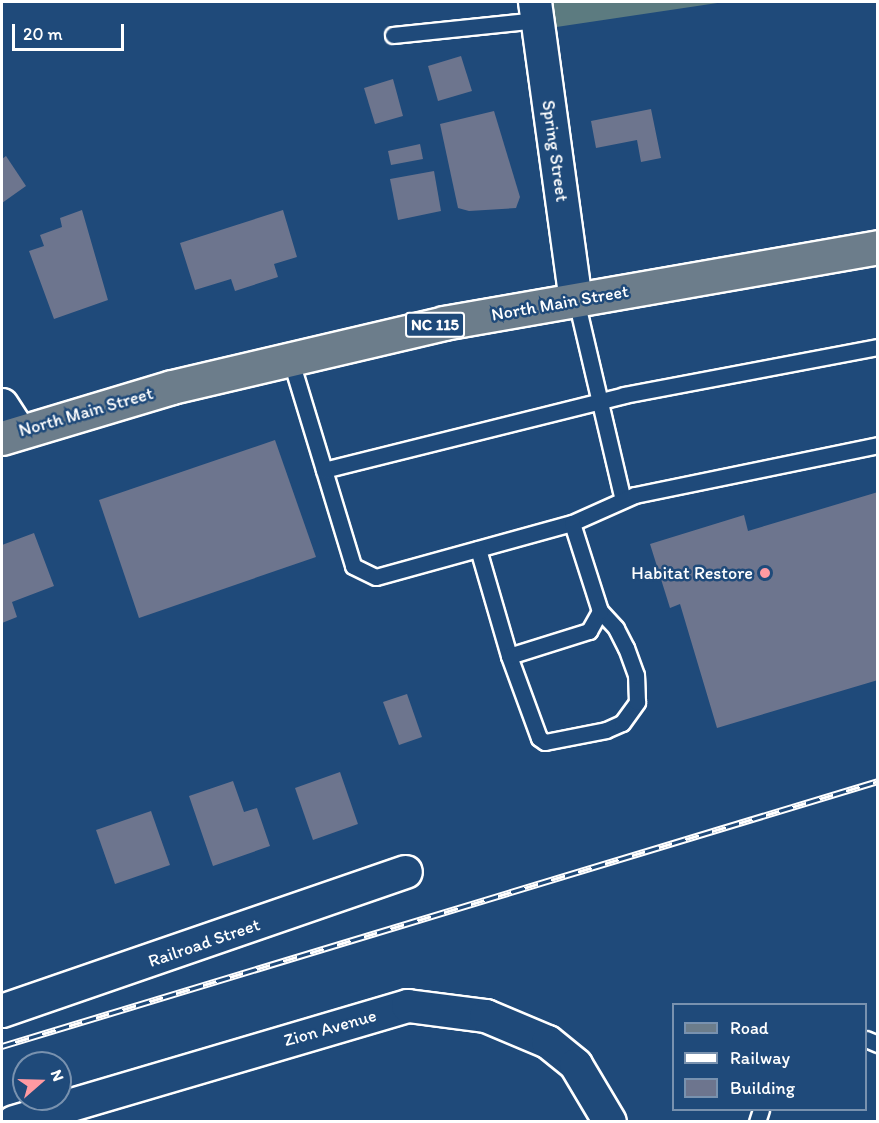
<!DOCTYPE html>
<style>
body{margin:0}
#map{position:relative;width:879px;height:1123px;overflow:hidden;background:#1f4a7a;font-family:Itim,sans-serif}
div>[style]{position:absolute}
.green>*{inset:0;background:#5c7b80}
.building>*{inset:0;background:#6d758e}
.roads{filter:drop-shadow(2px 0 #fff) drop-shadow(-2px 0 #fff) drop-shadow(0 2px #fff) drop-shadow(0 -2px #fff)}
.lane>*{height:15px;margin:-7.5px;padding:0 7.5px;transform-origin:7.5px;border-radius:7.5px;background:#1f4a7a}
.street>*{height:32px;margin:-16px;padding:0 16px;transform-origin:16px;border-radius:16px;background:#1f4a7a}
.primary>*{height:33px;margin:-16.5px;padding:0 16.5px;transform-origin:16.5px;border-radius:16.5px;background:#6c7d8b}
.rail>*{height:7px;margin-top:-3.5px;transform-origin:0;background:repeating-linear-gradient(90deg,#1f4a7a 0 14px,#fff 0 28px);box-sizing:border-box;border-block:2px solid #fff}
.dots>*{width:16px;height:16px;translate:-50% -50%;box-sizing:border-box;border:3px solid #1f4a7a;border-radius:50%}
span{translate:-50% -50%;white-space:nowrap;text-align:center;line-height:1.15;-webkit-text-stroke:5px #1f4a7a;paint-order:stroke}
.shield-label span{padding:2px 4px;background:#1f4a7a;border:2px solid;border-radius:4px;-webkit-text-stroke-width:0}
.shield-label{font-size:16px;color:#fff;font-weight:700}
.street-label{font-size:18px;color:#fff}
.poi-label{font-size:18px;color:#fff}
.right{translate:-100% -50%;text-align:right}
.frame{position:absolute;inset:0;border:3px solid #fff;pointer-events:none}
.legend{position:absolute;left:672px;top:1003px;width:195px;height:108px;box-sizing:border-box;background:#1f4a7a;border:2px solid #7992af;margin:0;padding:8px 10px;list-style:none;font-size:18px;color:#fff}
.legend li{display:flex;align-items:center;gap:12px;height:30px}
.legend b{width:30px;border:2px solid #7992af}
.north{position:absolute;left:12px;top:1051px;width:60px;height:60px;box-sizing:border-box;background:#1f4a7a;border:2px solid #7992af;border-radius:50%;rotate:70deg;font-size:16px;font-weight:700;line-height:24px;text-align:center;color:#fff}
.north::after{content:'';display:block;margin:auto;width:21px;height:27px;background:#ff9aa2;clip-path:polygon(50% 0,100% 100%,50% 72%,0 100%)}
.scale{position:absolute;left:12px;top:24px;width:112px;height:27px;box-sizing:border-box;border:3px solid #fff;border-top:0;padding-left:8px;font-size:18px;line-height:21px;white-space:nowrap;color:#fff;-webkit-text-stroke:4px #1f4a7a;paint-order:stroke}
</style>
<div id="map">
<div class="green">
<div style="clip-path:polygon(539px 2px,724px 2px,543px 29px)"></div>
</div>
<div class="building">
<div style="clip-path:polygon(461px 56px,472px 91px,438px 101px,428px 66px)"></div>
<div style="clip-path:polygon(393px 79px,403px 116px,375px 124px,364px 88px)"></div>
<div style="clip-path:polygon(651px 109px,661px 158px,641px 162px,637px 140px,596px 148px,591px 121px)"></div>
<div style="clip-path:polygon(494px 111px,520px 197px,516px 208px,469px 211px,458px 208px,440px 124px)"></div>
<div style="clip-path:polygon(420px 144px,423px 159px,391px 165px,388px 151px)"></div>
<div style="clip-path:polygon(6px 156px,26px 186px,2px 203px,2px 159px)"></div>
<div style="clip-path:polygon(434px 171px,441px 211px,398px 220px,390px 179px)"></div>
<div style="clip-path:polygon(82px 210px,108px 300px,54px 319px,29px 251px,44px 246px,40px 235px,62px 227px,60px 218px)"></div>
<div style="clip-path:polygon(283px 210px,297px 257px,274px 264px,278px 277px,235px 291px,231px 279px,195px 290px,180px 243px)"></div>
<div style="clip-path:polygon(275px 440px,316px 557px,139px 618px,99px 500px)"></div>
<div style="clip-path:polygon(878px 492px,878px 680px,717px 728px,680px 604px,670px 608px,650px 544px,744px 515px,748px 531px)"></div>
<div style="clip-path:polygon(34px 533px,54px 586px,12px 602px,17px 617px,2px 623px,2px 545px)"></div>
<div style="clip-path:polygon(407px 694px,422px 737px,399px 745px,383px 702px)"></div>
<div style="clip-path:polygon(340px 772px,358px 824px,313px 840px,295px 788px)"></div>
<div style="clip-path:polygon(233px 781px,244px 812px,257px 808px,270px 846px,213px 866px,189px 796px)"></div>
<div style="clip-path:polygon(151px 811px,170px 865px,115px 884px,96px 830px)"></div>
</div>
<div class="roads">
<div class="lane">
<div style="left:393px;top:35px;width:145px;rotate:-5.9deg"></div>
<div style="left:576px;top:300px;width:205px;rotate:76.8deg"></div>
<div style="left:290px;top:358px;width:217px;rotate:73.1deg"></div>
<div style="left:353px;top:566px;width:25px;rotate:26deg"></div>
<div style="left:376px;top:577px;width:203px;rotate:-15.4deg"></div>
<div style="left:572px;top:523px;width:69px;rotate:-24deg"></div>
<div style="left:635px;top:495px;width:248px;rotate:-11.6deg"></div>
<div style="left:324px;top:470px;width:309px;rotate:-14deg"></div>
<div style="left:624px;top:395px;width:258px;rotate:-10.7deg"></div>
<div style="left:478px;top:549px;width:111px;rotate:73.8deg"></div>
<div style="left:509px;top:656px;width:87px;rotate:69.9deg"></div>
<div style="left:539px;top:738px;width:7px;rotate:34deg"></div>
<div style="left:545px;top:742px;width:62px;rotate:-11.1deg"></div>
<div style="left:606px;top:730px;width:17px;rotate:-24deg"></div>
<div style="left:622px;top:723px;width:26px;rotate:-54deg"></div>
<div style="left:637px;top:702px;width:27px;rotate:-92deg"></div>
<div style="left:636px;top:675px;width:29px;rotate:-110deg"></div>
<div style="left:626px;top:648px;width:22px;rotate:-117deg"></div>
<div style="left:616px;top:628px;width:23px;rotate:-133deg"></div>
<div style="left:509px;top:656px;width:84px;rotate:-17.4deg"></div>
<div style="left:589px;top:631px;width:23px;rotate:-61deg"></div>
<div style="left:600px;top:611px;width:92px;rotate:-107.7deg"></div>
<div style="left:866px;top:1039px;width:13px;rotate:23deg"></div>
<div style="left:757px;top:1122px;width:13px;rotate:-72deg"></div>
</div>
<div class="street">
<div style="left:535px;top:2px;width:301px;rotate:82.2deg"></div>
<div style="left:2px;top:405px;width:31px;rotate:57deg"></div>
<div style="left:2px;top:1011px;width:427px;rotate:-19deg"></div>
<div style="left:14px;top:1122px;width:411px;rotate:-16.4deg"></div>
<div style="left:408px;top:1006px;width:79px;rotate:7.3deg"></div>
<div style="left:486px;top:1016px;width:67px;rotate:22.8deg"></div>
<div style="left:548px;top:1042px;width:36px;rotate:39deg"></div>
<div style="left:576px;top:1065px;width:66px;rotate:59.2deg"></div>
</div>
<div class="primary">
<div style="left:2px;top:438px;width:177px;rotate:-16.7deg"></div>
<div style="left:172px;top:387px;width:279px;rotate:-13.2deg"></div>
<div style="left:444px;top:323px;width:441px;rotate:-9.9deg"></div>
</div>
</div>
<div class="rail">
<div style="left:2px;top:1046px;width:915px;rotate:-16.83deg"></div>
</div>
<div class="dots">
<div style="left:765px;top:573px;background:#ff9aa2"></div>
</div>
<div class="shield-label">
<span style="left:435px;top:325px">NC 115</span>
</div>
<div class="street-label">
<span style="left:555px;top:151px;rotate:82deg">Spring Street</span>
<span style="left:560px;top:303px;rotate:-10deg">North Main Street</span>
<span style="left:86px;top:412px;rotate:-16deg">North Main Street</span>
<span style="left:204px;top:943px;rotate:-19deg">Railroad Street</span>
<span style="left:330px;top:1028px;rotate:-16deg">Zion Avenue</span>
</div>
<div class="poi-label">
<span class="right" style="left:753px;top:573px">Habitat Restore</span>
</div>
<div class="frame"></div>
<ul class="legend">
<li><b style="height:8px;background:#6c7d8b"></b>Road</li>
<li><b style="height:8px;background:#fff"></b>Railway</li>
<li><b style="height:16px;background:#6d758e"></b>Building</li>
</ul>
<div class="north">N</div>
<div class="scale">20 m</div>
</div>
